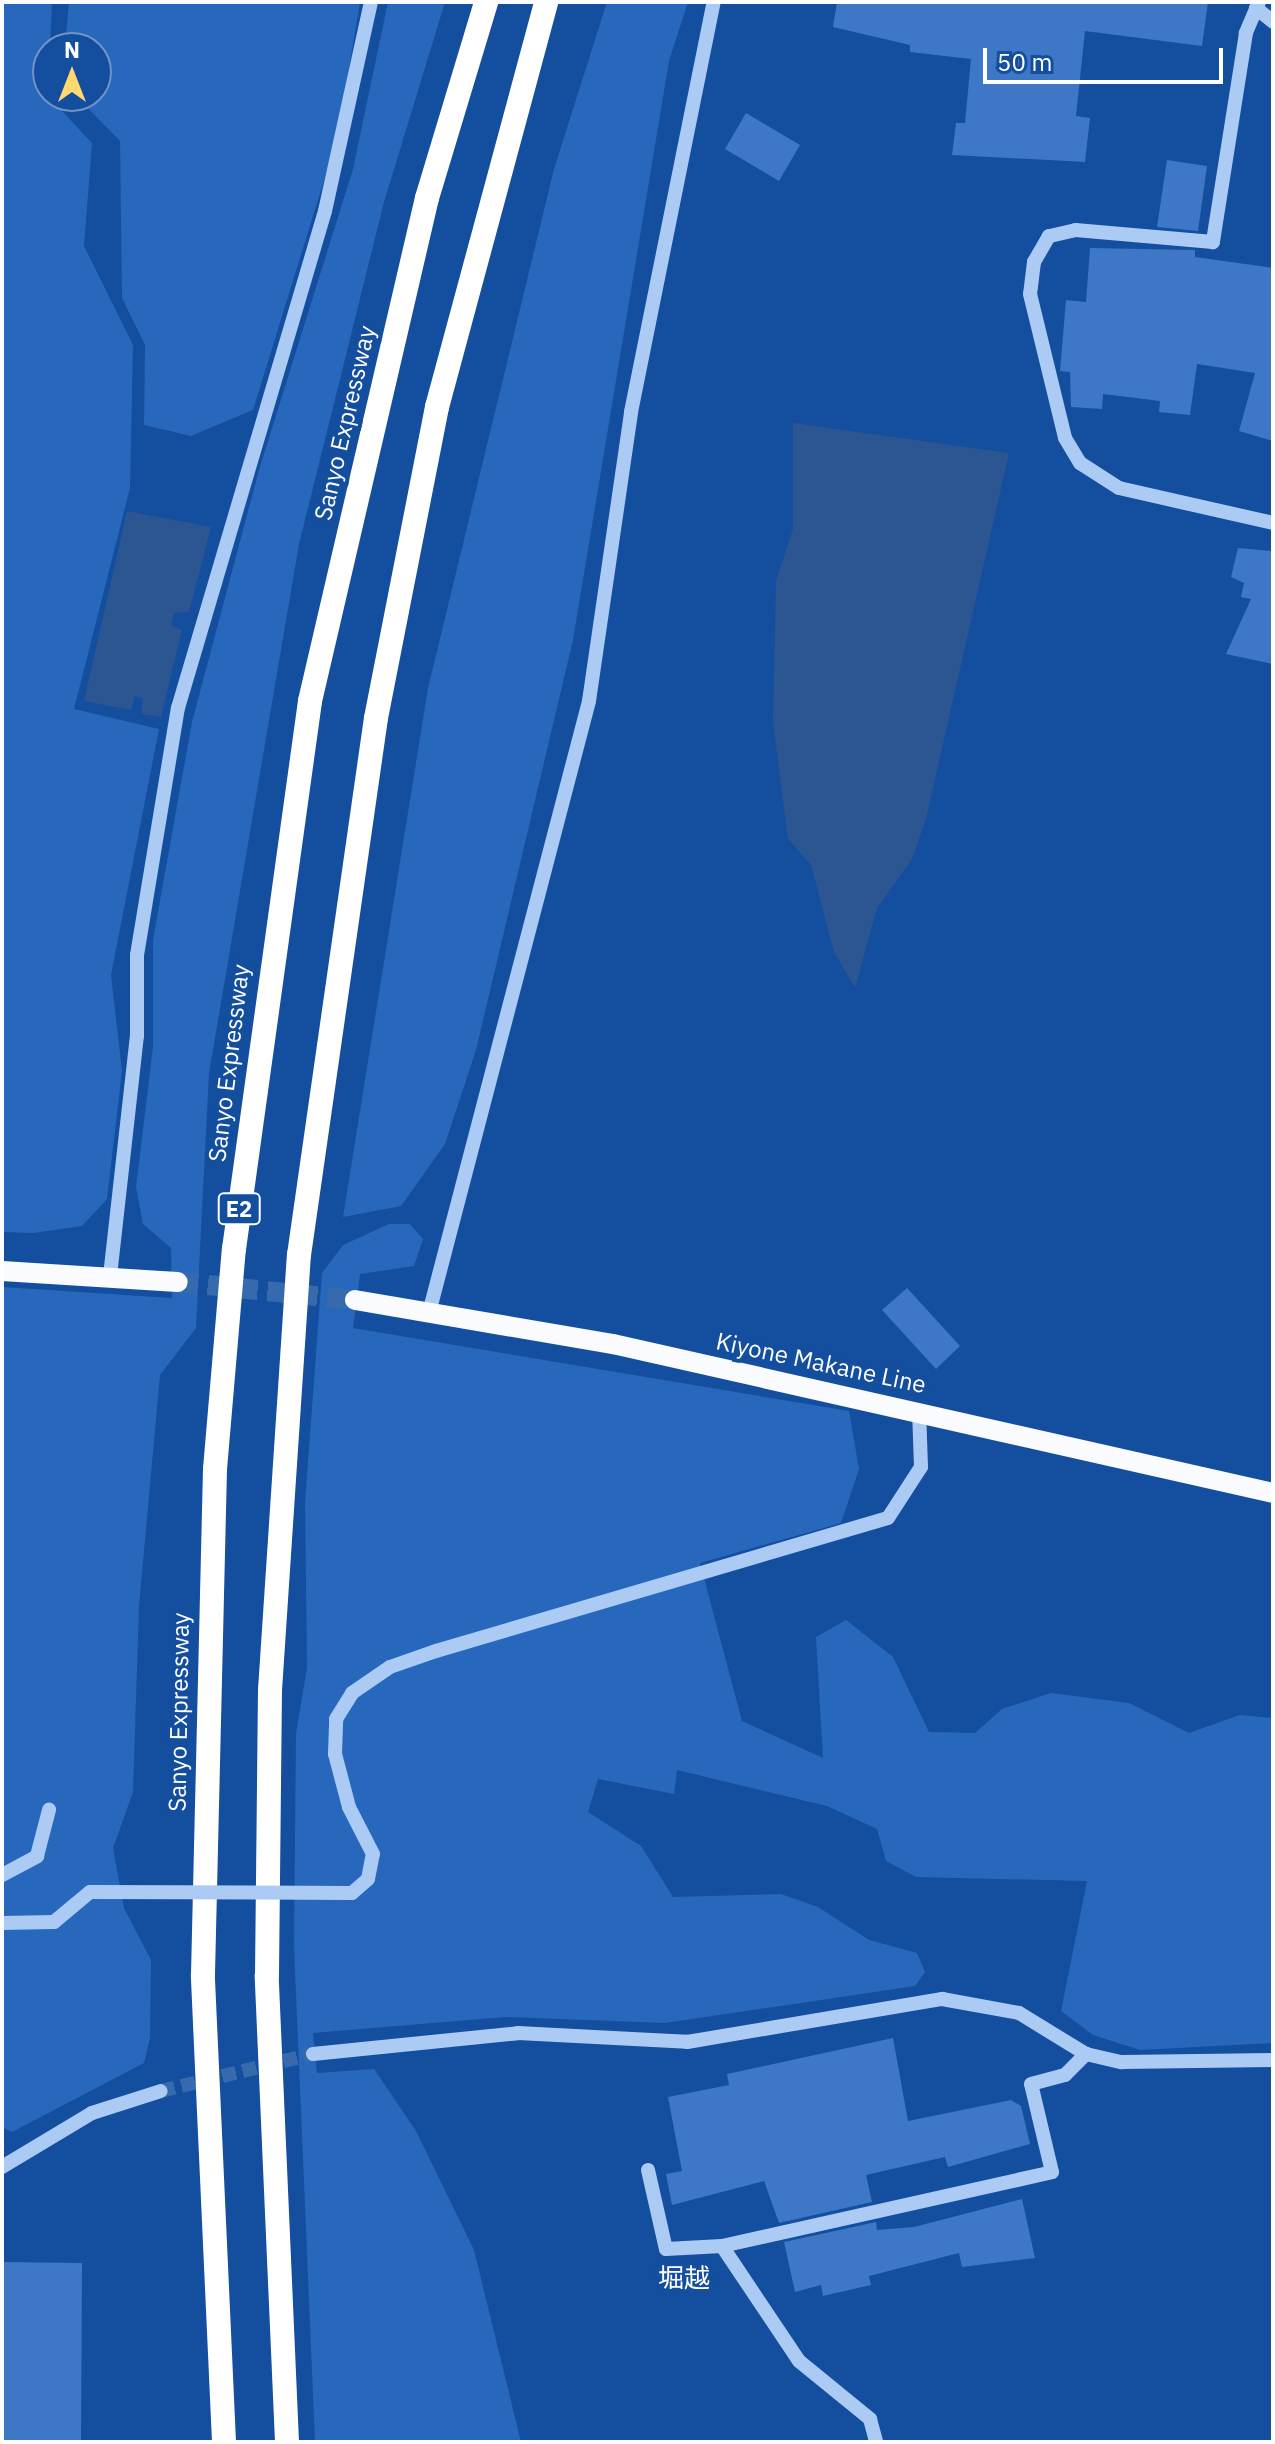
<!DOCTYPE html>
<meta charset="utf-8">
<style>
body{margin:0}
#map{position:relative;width:1275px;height:2444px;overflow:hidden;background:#144e9f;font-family:"IBM Plex Sans","Noto Sans JP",sans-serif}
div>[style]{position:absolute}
.green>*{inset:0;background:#2768bd}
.water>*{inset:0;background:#2b5692}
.building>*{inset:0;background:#3d77c6}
.minor-tunnel>*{height:14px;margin-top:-7px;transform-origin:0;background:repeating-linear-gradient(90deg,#3769ad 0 14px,transparent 0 21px)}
.major-tunnel>*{height:20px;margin-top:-10px;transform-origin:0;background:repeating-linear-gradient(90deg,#3769ad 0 20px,transparent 0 30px)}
.minor>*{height:14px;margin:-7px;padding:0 7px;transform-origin:7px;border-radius:7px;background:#accbf4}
.major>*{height:20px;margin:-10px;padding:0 10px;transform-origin:10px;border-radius:10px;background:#f9fbff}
.highway>*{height:24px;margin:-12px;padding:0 12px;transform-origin:12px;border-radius:12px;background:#fff}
.minor-bridge>*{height:14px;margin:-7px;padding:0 7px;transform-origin:7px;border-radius:7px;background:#accbf4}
span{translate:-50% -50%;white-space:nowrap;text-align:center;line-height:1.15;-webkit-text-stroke:8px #144e9f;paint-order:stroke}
.shield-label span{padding:2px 6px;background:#144e9f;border:2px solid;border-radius:6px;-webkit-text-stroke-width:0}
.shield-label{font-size:22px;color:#fff;font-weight:700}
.street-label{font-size:24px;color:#fff}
.neighbourhood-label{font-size:26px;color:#fff}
.frame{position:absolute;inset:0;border:4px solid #fff;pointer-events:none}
.north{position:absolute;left:32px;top:32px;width:80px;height:80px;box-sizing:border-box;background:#144e9f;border:2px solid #7295c5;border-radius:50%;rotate:0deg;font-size:22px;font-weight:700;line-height:32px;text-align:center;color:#fff}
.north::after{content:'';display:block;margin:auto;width:28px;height:36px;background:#ffd86f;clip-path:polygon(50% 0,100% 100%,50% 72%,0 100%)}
.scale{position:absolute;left:983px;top:48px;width:240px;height:36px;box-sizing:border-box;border:4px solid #fff;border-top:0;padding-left:10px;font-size:24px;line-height:28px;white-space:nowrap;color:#fff;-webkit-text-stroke:6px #144e9f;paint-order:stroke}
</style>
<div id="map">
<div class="green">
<div style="clip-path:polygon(2px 2px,52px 2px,48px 96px,92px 143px,84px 246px,133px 345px,130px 488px,74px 709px,159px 729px,111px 975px,122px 1071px,107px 1199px,82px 1226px,33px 1233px,2px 1232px)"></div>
<div style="clip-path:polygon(69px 2px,360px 2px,338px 135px,253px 410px,191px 436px,144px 425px,145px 345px,122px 298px,120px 141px,76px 96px,96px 96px,96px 48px,65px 48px)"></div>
<div style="clip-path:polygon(388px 2px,445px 2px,384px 202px,299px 544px,209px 1073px,196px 1328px,160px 1375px,139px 1606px,133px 1792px,113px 1848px,124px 1908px,151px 1960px,150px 2038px,144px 2063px,12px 2132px,2px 2127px,2px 1287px,172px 1298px,171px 1248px,143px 1224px,136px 1187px,153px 1047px,153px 940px,192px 722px,259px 470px,353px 169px)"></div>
<div style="clip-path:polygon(607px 2px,688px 2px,669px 61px,573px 640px,476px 1050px,445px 1144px,401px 1206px,343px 1217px,428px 688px,554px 169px)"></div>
<div style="clip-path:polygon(389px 1224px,410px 1224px,423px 1239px,414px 1266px,360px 1274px,353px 1328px,849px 1411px,859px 1469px,841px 1523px,700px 1563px,742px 1721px,823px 1758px,816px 1637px,846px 1620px,893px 1657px,929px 1732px,975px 1733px,1002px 1709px,1051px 1693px,1129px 1703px,1189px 1733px,1240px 1715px,1273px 1718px,1273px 2043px,1140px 2050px,1093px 2035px,1061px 2011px,1087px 1881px,916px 1877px,886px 1861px,877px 1829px,827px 1806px,677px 1770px,674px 1794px,598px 1779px,588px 1812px,641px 1846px,673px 1897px,781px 1894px,818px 1907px,869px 1940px,917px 1953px,925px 1972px,915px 1986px,665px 2023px,505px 2017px,313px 2033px,317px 2073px,374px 2069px,416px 2131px,474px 2250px,521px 2442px,315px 2442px,294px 1946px,296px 1734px,307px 1668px,305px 1502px,322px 1273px,343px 1245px)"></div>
</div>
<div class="water">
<div style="clip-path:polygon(793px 423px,1009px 453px,926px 819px,912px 859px,877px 908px,855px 988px,834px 952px,811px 865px,788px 839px,773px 723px,776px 581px,793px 529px)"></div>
<div style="clip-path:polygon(127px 511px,211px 527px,189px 612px,174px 613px,171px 626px,182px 630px,161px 717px,141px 714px,143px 699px,135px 696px,131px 710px,84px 701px)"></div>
</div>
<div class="building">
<div style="clip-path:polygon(837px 2px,1208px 2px,1202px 46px,1085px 31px,1076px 116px,1090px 118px,1085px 162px,952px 155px,956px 123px,965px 123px,971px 59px,910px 52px,910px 45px,833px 27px)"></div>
<div style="clip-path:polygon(746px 113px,800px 145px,779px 181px,725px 149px)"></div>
<div style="clip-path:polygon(1167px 160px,1207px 166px,1198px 231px,1157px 227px)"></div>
<div style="clip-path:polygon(1090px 248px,1195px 250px,1195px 257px,1273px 268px,1273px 441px,1239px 431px,1255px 373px,1197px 364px,1190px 415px,1159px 412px,1160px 401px,1103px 394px,1102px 409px,1071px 407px,1070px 372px,1060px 371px,1066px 300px,1086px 302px)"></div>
<div style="clip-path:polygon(1238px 548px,1273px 551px,1273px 664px,1226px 654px,1251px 599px,1241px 597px,1244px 583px,1231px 577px)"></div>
<div style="clip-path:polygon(907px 1288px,960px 1346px,936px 1369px,882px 1310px)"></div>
<div style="clip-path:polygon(893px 2038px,908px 2121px,1011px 2100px,1021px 2106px,1030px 2144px,948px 2167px,945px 2157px,866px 2175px,872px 2202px,779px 2223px,764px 2181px,672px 2205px,666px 2174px,682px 2171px,668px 2097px,729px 2085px,727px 2074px)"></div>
<div style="clip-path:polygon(1022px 2199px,1035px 2258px,962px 2267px,959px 2253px,869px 2276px,871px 2285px,823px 2296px,821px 2285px,795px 2292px,784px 2242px,876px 2222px,877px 2230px,914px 2227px)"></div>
<div style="clip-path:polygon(2px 2262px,82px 2263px,81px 2442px,2px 2442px)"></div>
</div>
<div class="minor-tunnel">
<div style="left:161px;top:2091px;width:156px;rotate:-13.7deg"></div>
</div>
<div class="major-tunnel">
<div style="left:178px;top:1282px;width:178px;rotate:5.8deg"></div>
</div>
<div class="minor">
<div style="left:1259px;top:2px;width:34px;rotate:113deg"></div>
<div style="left:1246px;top:33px;width:212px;rotate:99deg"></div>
<div style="left:1213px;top:242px;width:138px;rotate:-175deg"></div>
<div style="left:1076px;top:230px;width:28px;rotate:167deg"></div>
<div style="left:1049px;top:236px;width:30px;rotate:120deg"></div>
<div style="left:1034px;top:262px;width:32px;rotate:97deg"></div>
<div style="left:1030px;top:294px;width:148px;rotate:76.3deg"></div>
<div style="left:1065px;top:438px;width:29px;rotate:59deg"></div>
<div style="left:1080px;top:463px;width:46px;rotate:32.7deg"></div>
<div style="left:1119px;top:488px;width:158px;rotate:12.8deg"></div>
<div style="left:1256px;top:8px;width:22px;rotate:39deg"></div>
<div style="left:110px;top:1276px;width:242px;rotate:-83.6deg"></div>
<div style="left:137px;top:1036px;width:81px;rotate:-90deg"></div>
<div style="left:137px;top:955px;width:250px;rotate:-80.6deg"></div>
<div style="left:178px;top:708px;width:518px;rotate:-73.52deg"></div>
<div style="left:325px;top:211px;width:214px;rotate:-77.6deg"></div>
<div style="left:430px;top:1309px;width:628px;rotate:-75.34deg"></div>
<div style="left:589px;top:701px;width:292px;rotate:-81.7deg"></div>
<div style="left:631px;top:412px;width:418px;rotate:-78.6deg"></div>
<div style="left:2px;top:1875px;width:40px;rotate:-28deg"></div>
<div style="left:37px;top:1856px;width:48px;rotate:-75.4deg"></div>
<div style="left:352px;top:1893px;width:21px;rotate:-41deg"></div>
<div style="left:368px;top:1879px;width:25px;rotate:-79deg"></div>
<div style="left:373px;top:1854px;width:53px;rotate:-117.1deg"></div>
<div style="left:349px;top:1807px;width:55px;rotate:-104.8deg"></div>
<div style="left:335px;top:1754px;width:35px;rotate:-88deg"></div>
<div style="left:336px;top:1719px;width:31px;rotate:-58deg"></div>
<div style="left:352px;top:1693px;width:46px;rotate:-34.4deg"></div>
<div style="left:390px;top:1667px;width:49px;rotate:-19.2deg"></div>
<div style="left:436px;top:1651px;width:471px;rotate:-16.4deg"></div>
<div style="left:888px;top:1518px;width:61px;rotate:-57.1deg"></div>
<div style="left:921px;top:1467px;width:56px;rotate:-92deg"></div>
<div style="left:2px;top:1923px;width:52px;rotate:-1.1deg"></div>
<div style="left:54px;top:1922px;width:47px;rotate:-39.8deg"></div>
<div style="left:313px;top:2054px;width:206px;rotate:-5.8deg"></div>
<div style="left:518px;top:2033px;width:169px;rotate:3deg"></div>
<div style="left:687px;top:2042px;width:259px;rotate:-9.6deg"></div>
<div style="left:942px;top:1999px;width:78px;rotate:10.3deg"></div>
<div style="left:1019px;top:2013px;width:79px;rotate:31.5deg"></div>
<div style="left:1086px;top:2054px;width:37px;rotate:13deg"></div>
<div style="left:1122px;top:2062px;width:151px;rotate:-0.8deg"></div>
<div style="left:2px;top:2167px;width:105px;rotate:-31deg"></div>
<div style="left:92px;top:2113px;width:72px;rotate:-17.7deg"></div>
<div style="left:648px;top:2170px;width:81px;rotate:77.2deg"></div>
<div style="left:666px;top:2249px;width:56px;rotate:-3.1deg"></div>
<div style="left:722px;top:2246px;width:338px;rotate:-12.6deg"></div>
<div style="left:1052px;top:2172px;width:90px;rotate:-103.4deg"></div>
<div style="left:1031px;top:2084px;width:35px;rotate:-15deg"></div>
<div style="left:1065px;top:2075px;width:30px;rotate:-45deg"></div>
<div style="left:722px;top:2246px;width:138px;rotate:56.2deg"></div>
<div style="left:799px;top:2361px;width:92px;rotate:39.2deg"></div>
<div style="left:870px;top:2419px;width:24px;rotate:75deg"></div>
</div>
<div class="major">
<div style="left:2px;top:1271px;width:176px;rotate:3.6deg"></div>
<div style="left:355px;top:1300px;width:262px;rotate:9.7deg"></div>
<div style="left:613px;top:1344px;width:677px;rotate:12.72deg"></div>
</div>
<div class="highway">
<div style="left:224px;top:2442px;width:468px;rotate:-92.6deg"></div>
<div style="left:203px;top:1974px;width:505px;rotate:-88.64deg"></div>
<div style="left:215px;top:1469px;width:221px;rotate:-85.1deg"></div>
<div style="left:234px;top:1249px;width:553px;rotate:-82.1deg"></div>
<div style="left:310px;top:701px;width:516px;rotate:-76.91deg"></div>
<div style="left:427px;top:198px;width:205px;rotate:-73.2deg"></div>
<div style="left:287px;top:2442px;width:467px;rotate:-92.5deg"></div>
<div style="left:267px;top:1975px;width:285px;rotate:-89.4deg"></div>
<div style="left:270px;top:1690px;width:436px;rotate:-86.2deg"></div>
<div style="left:299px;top:1255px;width:542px;rotate:-81.84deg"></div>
<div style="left:376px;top:718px;width:317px;rotate:-78.9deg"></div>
<div style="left:437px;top:407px;width:419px;rotate:-74.9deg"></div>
</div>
<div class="minor-bridge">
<div style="left:90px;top:1892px;width:262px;rotate:0.2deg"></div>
</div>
<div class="shield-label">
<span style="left:239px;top:1209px">E2</span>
</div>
<div class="street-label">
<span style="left:345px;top:423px;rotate:-77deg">Sanyo Expressway</span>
<span style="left:229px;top:1063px;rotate:-83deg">Sanyo Expressway</span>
<span style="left:821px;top:1363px;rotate:12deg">Kiyone Makane Line</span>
<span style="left:179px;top:1712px;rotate:-89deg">Sanyo Expressway</span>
</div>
<div class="neighbourhood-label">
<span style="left:684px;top:2278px">堀越</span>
</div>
<div class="frame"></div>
<div class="north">N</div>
<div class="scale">50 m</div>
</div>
